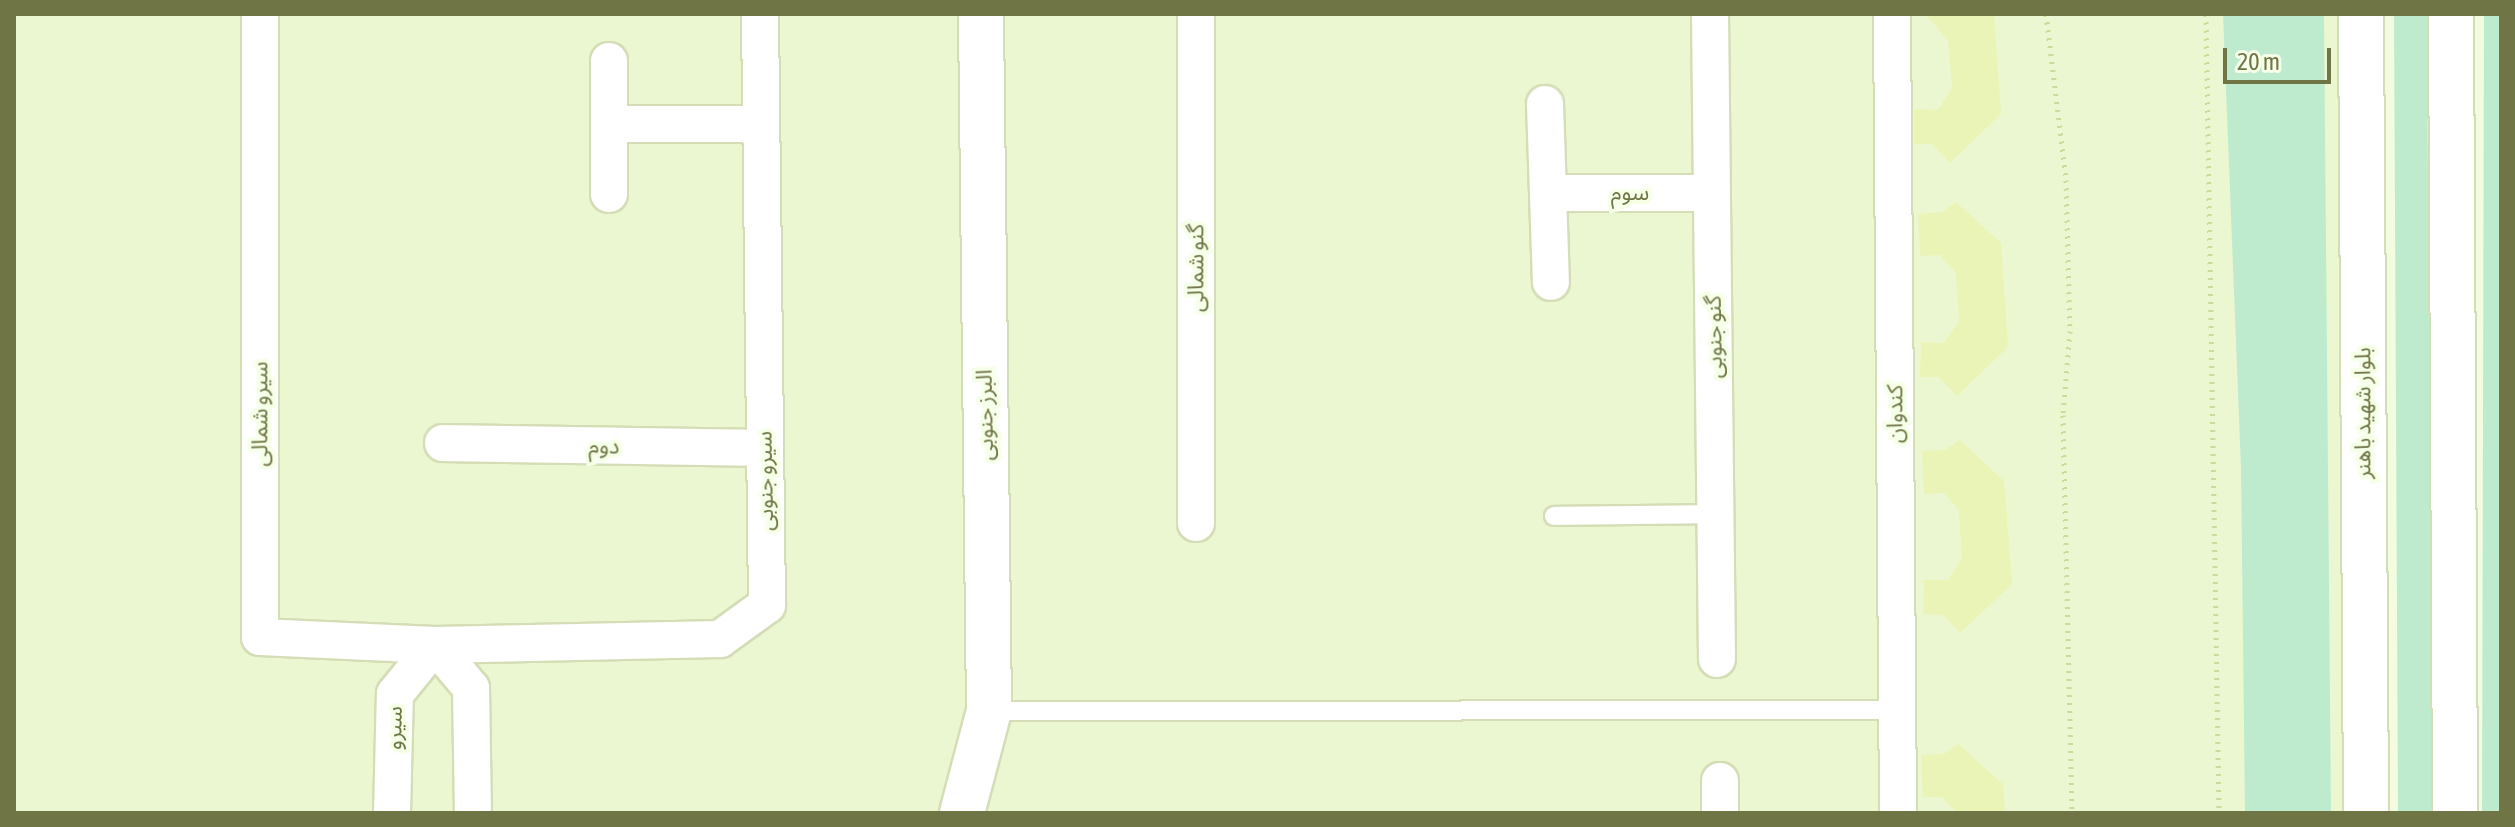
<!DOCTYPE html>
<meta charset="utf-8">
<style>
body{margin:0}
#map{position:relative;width:2515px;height:827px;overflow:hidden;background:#f2fde0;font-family:"Asap Condensed","Noto Sans Arabic",sans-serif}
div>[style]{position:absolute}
.residential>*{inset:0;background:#ebf7d1}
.green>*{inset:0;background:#beebce}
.building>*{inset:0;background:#eaf4b6}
.path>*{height:5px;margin-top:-2.5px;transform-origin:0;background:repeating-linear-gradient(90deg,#cfd999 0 2px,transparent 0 8px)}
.roads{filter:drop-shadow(2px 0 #d4ddb6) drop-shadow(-2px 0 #d4ddb6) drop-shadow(0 2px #d4ddb6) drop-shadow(0 -2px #d4ddb6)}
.lane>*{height:18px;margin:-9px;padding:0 9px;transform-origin:9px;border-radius:9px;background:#fff}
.street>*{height:36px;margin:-18px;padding:0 18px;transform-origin:18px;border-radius:18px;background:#fff}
.secondary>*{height:44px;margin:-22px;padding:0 22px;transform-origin:22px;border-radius:22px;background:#fff}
span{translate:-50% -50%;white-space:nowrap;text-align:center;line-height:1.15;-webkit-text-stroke:8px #f6ffe7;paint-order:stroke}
.street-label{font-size:22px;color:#707546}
.frame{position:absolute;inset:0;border:16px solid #707546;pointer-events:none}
.scale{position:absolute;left:2223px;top:48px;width:108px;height:36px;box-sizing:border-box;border:4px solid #707546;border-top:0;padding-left:10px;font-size:24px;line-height:28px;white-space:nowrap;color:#707546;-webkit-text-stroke:6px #f6ffe7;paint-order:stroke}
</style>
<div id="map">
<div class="residential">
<div style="clip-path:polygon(14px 14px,2346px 14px,2351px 813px,14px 813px)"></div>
</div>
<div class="green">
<div style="clip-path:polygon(2223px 14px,2324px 14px,2331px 813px,2245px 813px,2241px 468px)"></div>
<div style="clip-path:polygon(2394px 14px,2427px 14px,2432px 813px,2398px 813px)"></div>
<div style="clip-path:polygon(2484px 14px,2501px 14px,2501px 813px,2482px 813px)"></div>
</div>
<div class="building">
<div style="clip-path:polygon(1925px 14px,1994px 14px,2001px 114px,1950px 163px,1932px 144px,1914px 144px,1914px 109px,1938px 110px,1952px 88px,1948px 40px)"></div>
<div style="clip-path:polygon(1956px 202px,2001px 243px,2008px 347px,1957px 396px,1939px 377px,1920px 377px,1921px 342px,1944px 343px,1959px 321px,1956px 273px,1940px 255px,1920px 256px,1918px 214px,1942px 212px)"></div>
<div style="clip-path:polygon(1960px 440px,2004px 481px,2012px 584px,1960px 633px,1943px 615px,1923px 614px,1924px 580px,1948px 580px,1962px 559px,1959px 510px,1944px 493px,1924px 494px,1922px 451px,1945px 450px)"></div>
<div style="clip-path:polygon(1958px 744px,2003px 784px,2005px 813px,1957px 813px,1942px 797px,1923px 797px,1921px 755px,1944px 754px)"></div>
</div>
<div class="path">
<div style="left:2046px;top:14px;width:167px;rotate:83.1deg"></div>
<div style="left:2066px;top:180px;width:151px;rotate:88.5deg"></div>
<div style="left:2070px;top:331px;width:84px;rotate:94.8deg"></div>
<div style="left:2063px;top:415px;width:398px;rotate:88.7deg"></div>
<div style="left:2206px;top:14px;width:799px;rotate:89.07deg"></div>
</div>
<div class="roads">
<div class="lane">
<div style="left:1554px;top:516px;width:162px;rotate:-0.7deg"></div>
<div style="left:989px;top:711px;width:908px;rotate:-0.06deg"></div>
</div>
<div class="street">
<div style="left:260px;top:14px;width:623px;rotate:90deg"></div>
<div style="left:260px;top:637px;width:175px;rotate:2.6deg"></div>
<div style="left:435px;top:645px;width:285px;rotate:-1.2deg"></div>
<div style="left:720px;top:639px;width:58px;rotate:-35.9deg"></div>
<div style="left:767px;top:605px;width:591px;rotate:-90.68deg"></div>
<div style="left:1196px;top:14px;width:509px;rotate:90deg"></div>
<div style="left:1710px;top:14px;width:645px;rotate:89.38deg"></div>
<div style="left:1892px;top:14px;width:799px;rotate:89.57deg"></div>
<div style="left:609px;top:61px;width:133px;rotate:90deg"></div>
<div style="left:1545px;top:104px;width:178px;rotate:88.1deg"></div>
<div style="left:609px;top:124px;width:152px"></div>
<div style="left:1548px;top:193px;width:164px"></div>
<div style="left:443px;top:443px;width:322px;rotate:0.9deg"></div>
<div style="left:435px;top:645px;width:56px;rotate:50.1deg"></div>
<div style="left:471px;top:688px;width:125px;rotate:89.1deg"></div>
<div style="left:392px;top:813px;width:119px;rotate:-88.6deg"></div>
<div style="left:395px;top:694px;width:63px;rotate:-50.8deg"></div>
<div style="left:1720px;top:813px;width:32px;rotate:-90deg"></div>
</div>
<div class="secondary">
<div style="left:2361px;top:14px;width:799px;rotate:89.64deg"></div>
<div style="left:2451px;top:14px;width:799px;rotate:89.71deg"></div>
<div style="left:962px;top:813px;width:106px;rotate:-75.2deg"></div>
<div style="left:989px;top:711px;width:697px;rotate:-90.66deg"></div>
</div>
</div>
<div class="street-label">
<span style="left:1630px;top:193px">سوم</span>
<span style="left:1196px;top:268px;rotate:-90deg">گنو شمالی</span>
<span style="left:1714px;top:337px;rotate:-91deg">گنو جنوبی</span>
<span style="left:2363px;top:413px;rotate:-90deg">بلوار شهید باهنر</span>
<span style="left:260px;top:414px;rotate:-90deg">سیرو شمالی</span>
<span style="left:1895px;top:414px;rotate:-90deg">کندوان</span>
<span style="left:985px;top:415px;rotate:-91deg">البرز جنوبی</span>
<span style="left:604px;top:446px;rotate:1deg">دوم</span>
<span style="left:765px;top:481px;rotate:-91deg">سیرو جنوبی</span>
<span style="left:394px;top:728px;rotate:-89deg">سیرو</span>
</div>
<div class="frame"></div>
<div class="scale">20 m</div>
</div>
